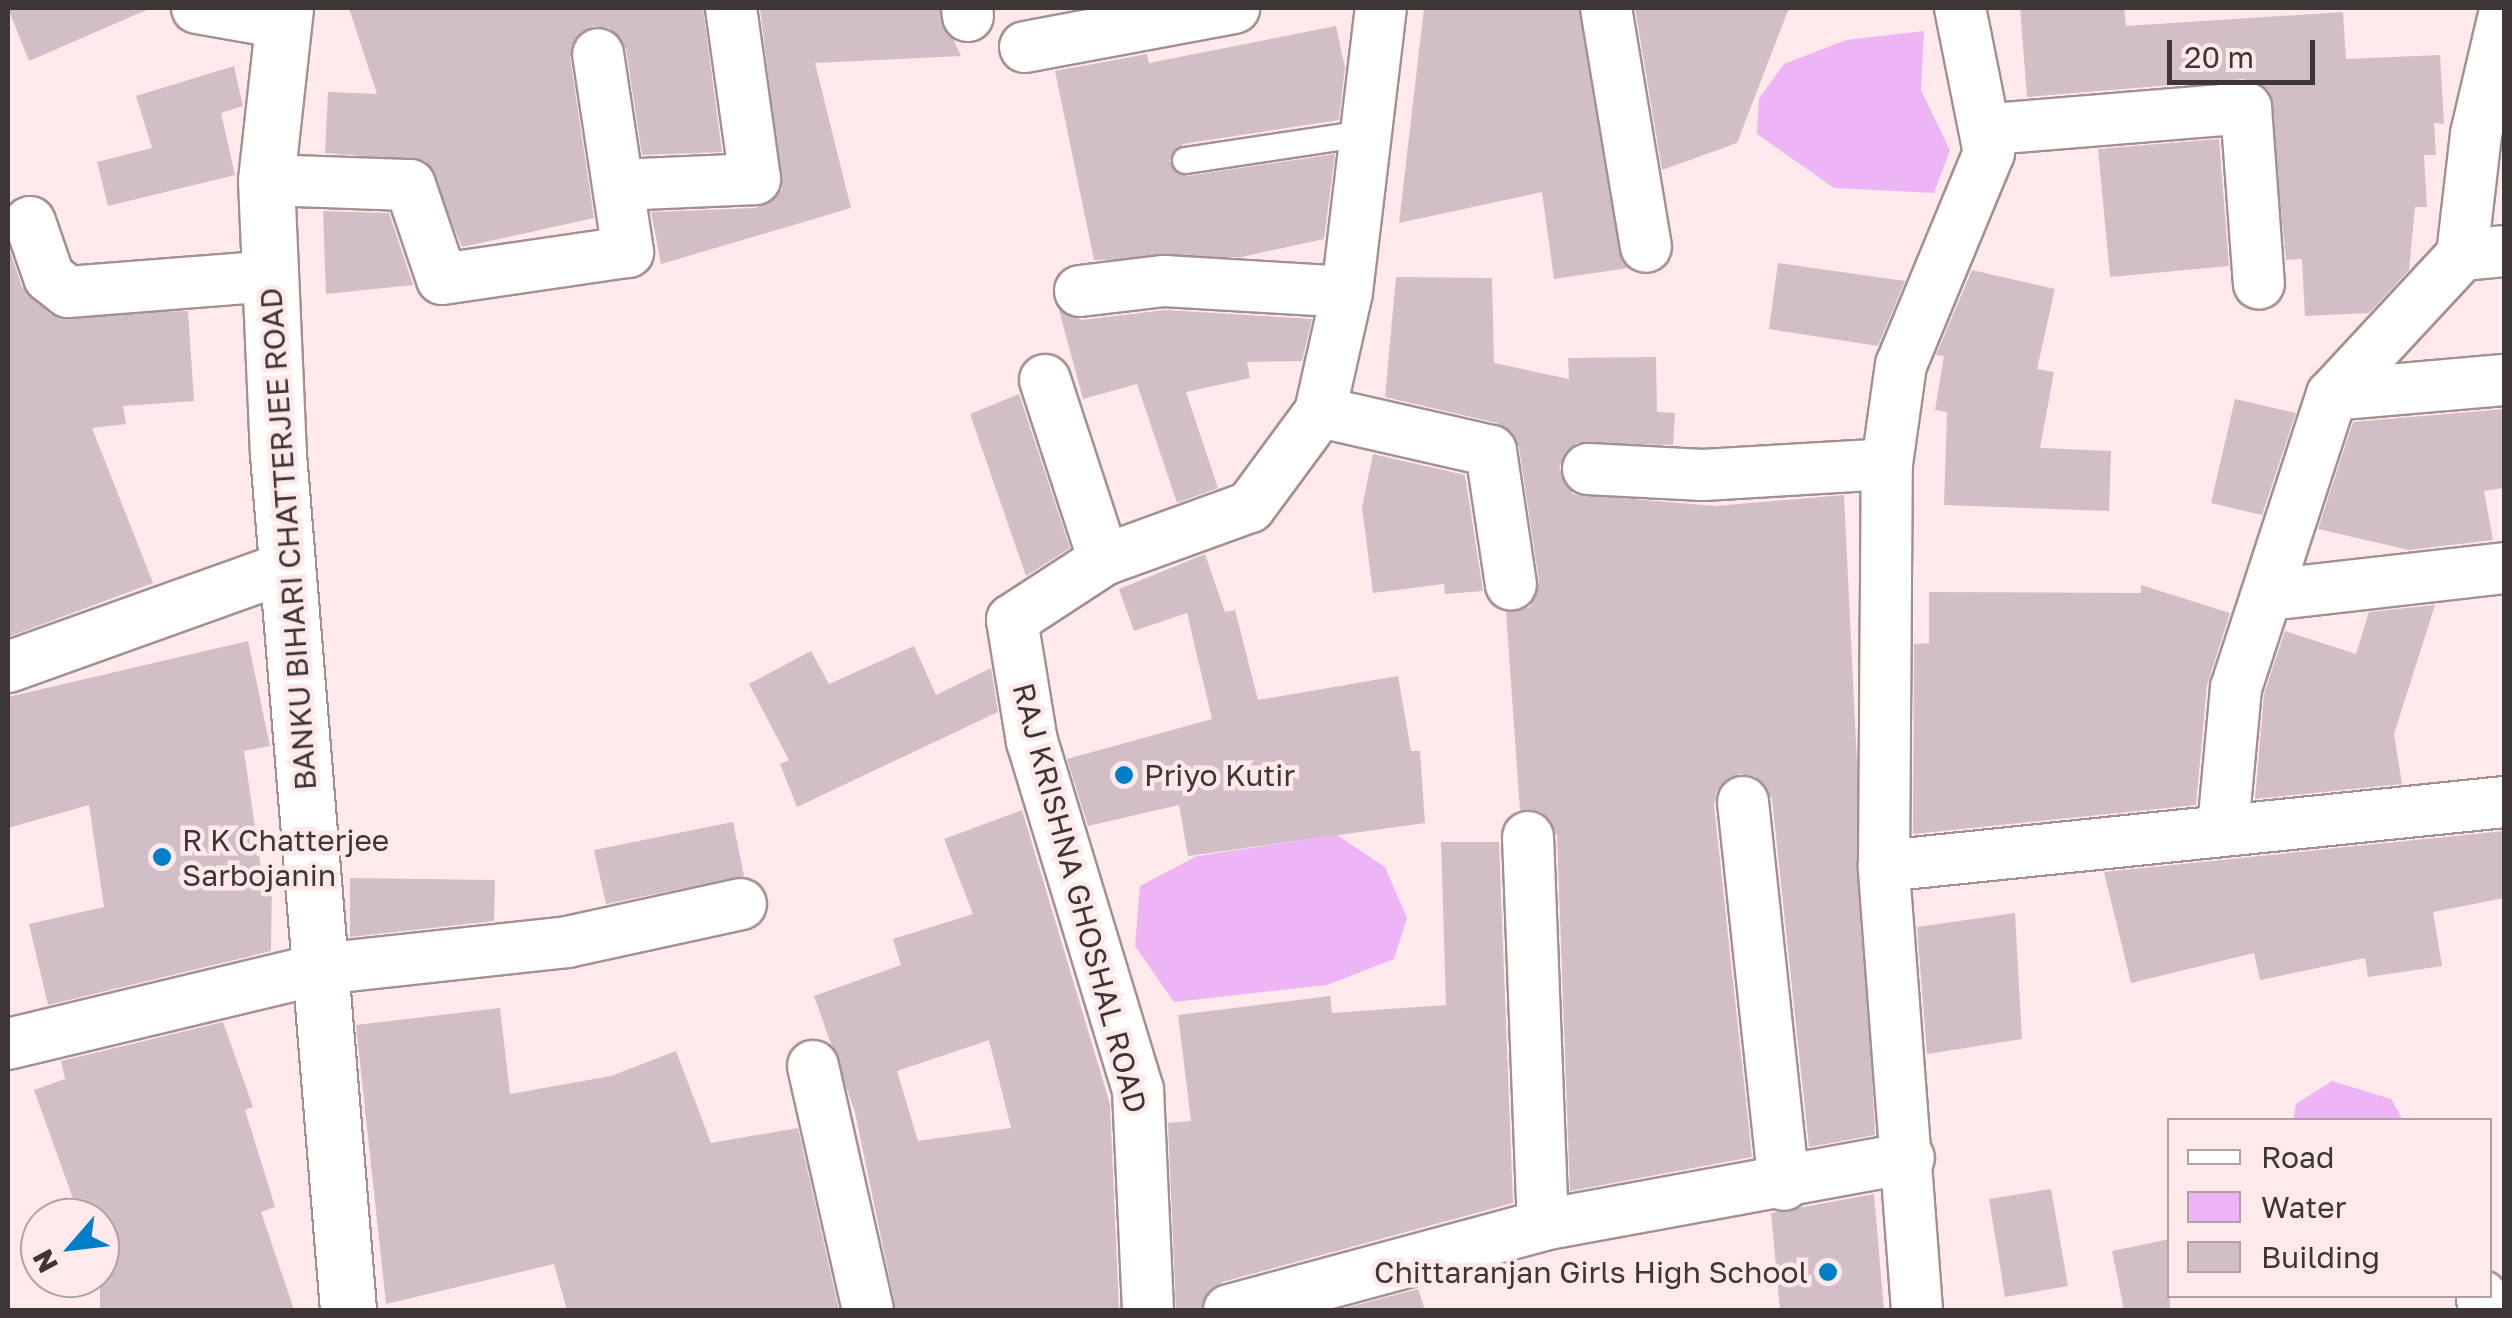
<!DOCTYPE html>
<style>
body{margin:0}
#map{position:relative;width:2512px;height:1318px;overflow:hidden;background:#ffe9eb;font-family:"Golos Text",sans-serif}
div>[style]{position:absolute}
.water>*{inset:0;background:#edb5f6}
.building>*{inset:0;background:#d1bec7}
.roads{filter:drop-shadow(2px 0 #a49092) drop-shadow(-2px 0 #a49092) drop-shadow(0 2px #a49092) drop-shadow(0 -2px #a49092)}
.lane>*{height:25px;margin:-12.5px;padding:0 12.5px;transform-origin:12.5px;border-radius:12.5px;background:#fff}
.street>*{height:50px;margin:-25px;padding:0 25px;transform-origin:25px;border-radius:25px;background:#fff}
.secondary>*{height:55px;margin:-27.5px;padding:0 27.5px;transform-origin:27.5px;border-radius:27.5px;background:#fff}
.dots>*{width:28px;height:28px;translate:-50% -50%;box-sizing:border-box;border:5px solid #ffe9eb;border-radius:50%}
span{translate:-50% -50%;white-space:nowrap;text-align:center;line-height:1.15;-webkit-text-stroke:9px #ffe9eb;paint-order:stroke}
.street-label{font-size:30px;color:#3e3536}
.poi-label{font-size:30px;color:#3e3536}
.left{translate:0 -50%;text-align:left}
.right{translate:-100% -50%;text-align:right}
.frame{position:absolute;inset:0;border:10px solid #3e3536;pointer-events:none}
.legend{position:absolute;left:2167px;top:1118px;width:325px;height:180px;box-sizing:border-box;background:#ffe9eb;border:2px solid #b2a1a3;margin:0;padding:12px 18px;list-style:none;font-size:30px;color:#3e3536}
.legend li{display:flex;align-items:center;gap:20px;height:50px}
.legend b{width:50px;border:2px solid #b2a1a3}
.north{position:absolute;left:20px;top:1198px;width:100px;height:100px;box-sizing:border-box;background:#ffe9eb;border:2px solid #b2a1a3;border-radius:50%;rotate:242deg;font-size:28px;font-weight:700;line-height:40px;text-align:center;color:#3e3536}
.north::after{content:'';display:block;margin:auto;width:35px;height:45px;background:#007ec7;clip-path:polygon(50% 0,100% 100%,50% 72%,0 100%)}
.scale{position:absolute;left:2167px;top:40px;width:148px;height:45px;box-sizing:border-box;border:5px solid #3e3536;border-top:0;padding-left:12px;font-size:30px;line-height:35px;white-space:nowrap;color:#3e3536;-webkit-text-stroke:8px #ffe9eb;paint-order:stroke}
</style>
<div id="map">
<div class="water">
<div style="clip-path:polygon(1924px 31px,1921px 90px,1950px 150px,1934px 193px,1834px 188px,1757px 134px,1759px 98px,1784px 64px,1846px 40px)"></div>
<div style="clip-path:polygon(1337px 835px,1385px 867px,1407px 918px,1394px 959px,1327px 985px,1174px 1002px,1135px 946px,1140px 886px,1197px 856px)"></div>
<div style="clip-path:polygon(2332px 1081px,2391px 1099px,2403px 1120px,2293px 1120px,2296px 1104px)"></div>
</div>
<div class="building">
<div style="clip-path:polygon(8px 8px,151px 8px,29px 61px)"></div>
<div style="clip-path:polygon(349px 8px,703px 8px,722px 152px,642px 155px,626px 49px,609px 28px,593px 26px,570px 57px,594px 218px,462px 247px,426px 161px,325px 153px,328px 92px,377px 94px)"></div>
<div style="clip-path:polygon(760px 8px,939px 8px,961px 56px,815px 63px,851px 208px,661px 264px,651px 212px,756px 208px,782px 190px)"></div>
<div style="clip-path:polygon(1424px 8px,1578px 8px,1628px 268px,1554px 279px,1542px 192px,1399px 223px)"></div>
<div style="clip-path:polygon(1635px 8px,1789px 8px,1737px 143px,1662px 170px)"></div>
<div style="clip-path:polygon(2020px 8px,2124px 8px,2126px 26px,2343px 12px,2346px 59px,2440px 55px,2444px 124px,2434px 123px,2436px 155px,2424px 155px,2427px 207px,2415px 207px,2409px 270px,2369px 313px,2305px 316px,2302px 259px,2286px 260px,2269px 91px,2244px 79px,2027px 97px)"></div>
<div style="clip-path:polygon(1336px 26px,1345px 68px,1339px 120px,1183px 144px,1169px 161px,1187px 176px,1335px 154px,1324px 239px,1241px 257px,1094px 260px,1055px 71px,1147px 54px,1149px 63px)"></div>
<div style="clip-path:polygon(234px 66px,243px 106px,221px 113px,235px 175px,108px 206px,97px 162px,152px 148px,136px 96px)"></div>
<div style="clip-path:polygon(2219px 139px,2229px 266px,2110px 277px,2098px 149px)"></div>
<div style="clip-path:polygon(323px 211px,389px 213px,413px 285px,326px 294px)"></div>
<div style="clip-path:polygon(8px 245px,22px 287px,51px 315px,188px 311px,194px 401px,123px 406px,126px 424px,92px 428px,153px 583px,8px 637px)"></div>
<div style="clip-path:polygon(1778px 263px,1905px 281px,1878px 346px,1769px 329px)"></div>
<div style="clip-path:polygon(1972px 270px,2055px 289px,2037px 369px,2054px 372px,2040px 448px,2111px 451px,2109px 511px,1944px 505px,1947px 412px,1935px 410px,1944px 356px,1936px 355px)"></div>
<div style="clip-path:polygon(1396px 277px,1492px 278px,1494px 363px,1569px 379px,1568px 358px,1656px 357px,1657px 412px,1675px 413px,1673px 445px,1576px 443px,1559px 467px,1573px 494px,1715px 506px,1844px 495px,1875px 1135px,1809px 1147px,1772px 799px,1755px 776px,1739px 774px,1717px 790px,1714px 805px,1752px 1157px,1570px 1191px,1557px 836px,1542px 812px,1520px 810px,1506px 612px,1530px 607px,1539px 582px,1519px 447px,1497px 423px,1385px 397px)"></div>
<div style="clip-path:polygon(1059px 310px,1082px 320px,1165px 310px,1312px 319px,1302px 361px,1247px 362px,1250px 378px,1186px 392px,1218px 488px,1177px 503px,1137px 384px,1083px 399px)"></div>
<div style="clip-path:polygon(1019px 394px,1070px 548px,1026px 576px,970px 414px)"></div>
<div style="clip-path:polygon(2235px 399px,2296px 413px,2262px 515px,2211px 503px)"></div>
<div style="clip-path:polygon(2504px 409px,2504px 488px,2484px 491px,2493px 540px,2409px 550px,2318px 529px,2353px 422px)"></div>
<div style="clip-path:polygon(1373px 454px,1465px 475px,1483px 591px,1445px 594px,1444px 584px,1373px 593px,1362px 507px)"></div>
<div style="clip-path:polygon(1205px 554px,1225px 612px,1235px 610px,1258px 700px,1398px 676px,1411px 751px,1420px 751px,1425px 823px,1188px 856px,1179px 805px,1088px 826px,1067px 759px,1212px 719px,1187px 613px,1134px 631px,1119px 589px)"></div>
<div style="clip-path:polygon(2141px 585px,2230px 613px,2207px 685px,2196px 805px,1913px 834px,1914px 644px,1929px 643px,1929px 592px,2141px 593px)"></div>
<div style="clip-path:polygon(2435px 605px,2394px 734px,2402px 784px,2255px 799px,2264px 694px,2285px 631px,2356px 654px,2369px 612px)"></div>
<div style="clip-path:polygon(248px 641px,270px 746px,244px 751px,262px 876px,272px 876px,271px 951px,48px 1005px,29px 924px,104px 907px,89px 805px,8px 828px,8px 697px)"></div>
<div style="clip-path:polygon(914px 646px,936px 695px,991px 668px,998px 712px,797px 807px,780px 764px,789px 760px,749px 684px,811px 651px,829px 684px)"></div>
<div style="clip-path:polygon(evenodd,1022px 810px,1110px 1104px,1119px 1310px,896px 1310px,855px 1112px,814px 996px,901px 965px,893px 939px,973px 914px,944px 839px,1022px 810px,989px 1040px,1011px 1128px,918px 1141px,897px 1071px,989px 1040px)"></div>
<div style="clip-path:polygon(733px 822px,744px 876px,606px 904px,594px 850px)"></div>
<div style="clip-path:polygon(2504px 831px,2504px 898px,2433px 912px,2442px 966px,2368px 977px,2365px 958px,2260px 980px,2254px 953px,2131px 983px,2104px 872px)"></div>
<div style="clip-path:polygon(1441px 842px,1499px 842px,1513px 1203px,1222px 1282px,1201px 1310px,1176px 1310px,1168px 1123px,1191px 1121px,1178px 1015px,1330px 996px,1332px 1013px,1446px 1005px)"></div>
<div style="clip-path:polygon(350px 878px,495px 880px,494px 921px,350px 937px)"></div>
<div style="clip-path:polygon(2015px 913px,2022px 1039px,1927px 1054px,1917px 927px)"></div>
<div style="clip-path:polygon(500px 1008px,510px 1094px,611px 1076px,676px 1051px,711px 1143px,798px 1128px,839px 1310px,567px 1310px,554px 1264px,386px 1304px,356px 1025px)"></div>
<div style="clip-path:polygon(223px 1022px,253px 1107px,245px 1110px,275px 1207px,261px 1212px,294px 1310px,100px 1310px,100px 1218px,80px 1218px,34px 1090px,65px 1079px,61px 1061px)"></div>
<div style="clip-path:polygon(2051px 1189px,2068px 1286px,2005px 1297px,1989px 1199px)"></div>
<div style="clip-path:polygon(1874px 1194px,1884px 1310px,1780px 1310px,1771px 1213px)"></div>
<div style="clip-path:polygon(2170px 1239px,2170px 1310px,2124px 1310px,2112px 1251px)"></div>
<div style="clip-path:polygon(1418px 1289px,1425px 1310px,1337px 1310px)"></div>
</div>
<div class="roads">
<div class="lane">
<div style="left:1185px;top:160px;width:181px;rotate:-8.6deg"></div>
</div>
<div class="street">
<div style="left:197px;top:8px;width:87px;rotate:9.9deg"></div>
<div style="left:967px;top:8px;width:8px;rotate:83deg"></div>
<div style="left:1606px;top:8px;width:242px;rotate:80.5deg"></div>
<div style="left:1025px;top:47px;width:213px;rotate:-10.6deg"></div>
<div style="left:1991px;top:129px;width:256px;rotate:-4.7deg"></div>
<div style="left:2246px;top:108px;width:176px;rotate:85.8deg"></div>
<div style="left:266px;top:180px;width:144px;rotate:2deg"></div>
<div style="left:410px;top:185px;width:99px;rotate:71.2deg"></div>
<div style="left:442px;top:279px;width:188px;rotate:-8.3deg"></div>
<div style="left:628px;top:252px;width:200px;rotate:-98.6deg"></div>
<div style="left:619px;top:185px;width:136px;rotate:-2.5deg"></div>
<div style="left:755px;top:179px;width:173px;rotate:-98deg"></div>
<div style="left:30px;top:222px;width:58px;rotate:70.9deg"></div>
<div style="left:49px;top:277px;width:24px;rotate:38deg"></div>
<div style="left:68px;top:292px;width:203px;rotate:-4.5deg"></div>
<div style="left:2462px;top:255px;width:122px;rotate:-83.4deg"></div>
<div style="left:2476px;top:134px;width:122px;rotate:-76.8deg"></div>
<div style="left:1080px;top:291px;width:85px;rotate:-6.8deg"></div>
<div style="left:1164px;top:281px;width:183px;rotate:3.4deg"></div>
<div style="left:1045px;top:380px;width:189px;rotate:71.9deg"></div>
<div style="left:2332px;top:395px;width:173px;rotate:-5deg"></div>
<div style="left:1320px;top:412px;width:175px;rotate:12.8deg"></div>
<div style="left:1491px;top:451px;width:135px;rotate:81.5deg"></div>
<div style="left:1588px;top:469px;width:115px;rotate:3deg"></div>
<div style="left:1703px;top:475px;width:184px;rotate:-3.4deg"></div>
<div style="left:2268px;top:595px;width:238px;rotate:-6.5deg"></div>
<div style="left:8px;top:667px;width:296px;rotate:-19.7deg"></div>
<div style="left:1743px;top:802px;width:385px;rotate:83.9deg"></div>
<div style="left:2223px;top:828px;width:141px;rotate:-84.7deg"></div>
<div style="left:2236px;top:688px;width:308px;rotate:-71.9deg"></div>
<div style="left:2332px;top:395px;width:191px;rotate:-47.1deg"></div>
<div style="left:2462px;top:255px;width:42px;rotate:-5.4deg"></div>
<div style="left:1528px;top:837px;width:388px;rotate:87.8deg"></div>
<div style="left:1884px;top:866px;width:623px;rotate:-5.89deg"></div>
<div style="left:8px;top:1044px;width:321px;rotate:-13.5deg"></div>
<div style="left:320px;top:969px;width:248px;rotate:-6.2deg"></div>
<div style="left:567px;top:942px;width:178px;rotate:-12.3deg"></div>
<div style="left:813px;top:1066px;width:250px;rotate:77.3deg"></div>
<div style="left:2482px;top:1296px;width:14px;rotate:86deg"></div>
<div style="left:1148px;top:1310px;width:220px;rotate:-92.6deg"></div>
<div style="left:1138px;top:1090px;width:364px;rotate:-106.9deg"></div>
<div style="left:1032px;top:742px;width:124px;rotate:-99.3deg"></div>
<div style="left:1012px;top:620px;width:110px;rotate:-33.1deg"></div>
<div style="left:1104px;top:560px;width:155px;rotate:-20deg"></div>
<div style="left:1250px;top:507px;width:118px;rotate:-53.6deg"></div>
<div style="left:1320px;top:412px;width:123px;rotate:-77.3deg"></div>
<div style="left:1347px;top:292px;width:286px;rotate:-83.2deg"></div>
<div style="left:1229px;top:1310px;width:325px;rotate:-15.1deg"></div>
<div style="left:1543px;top:1225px;width:372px;rotate:-10.4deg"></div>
<div style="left:1917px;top:1310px;width:445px;rotate:-94.3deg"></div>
<div style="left:1884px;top:866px;width:402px;rotate:-89.6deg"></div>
<div style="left:1887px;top:464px;width:100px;rotate:-82deg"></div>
<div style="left:1901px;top:365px;width:230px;rotate:-67.5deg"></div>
<div style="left:1989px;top:153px;width:148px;rotate:-101.3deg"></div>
</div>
<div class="secondary">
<div style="left:285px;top:8px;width:173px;rotate:96.3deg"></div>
<div style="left:266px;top:180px;width:274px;rotate:87.5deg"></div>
<div style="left:278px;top:454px;width:859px;rotate:85.32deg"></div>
</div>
</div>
<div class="dots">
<div style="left:1124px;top:775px;background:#007ec7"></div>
<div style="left:162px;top:857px;background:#007ec7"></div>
<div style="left:1828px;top:1272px;background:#007ec7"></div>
</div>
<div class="street-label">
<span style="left:288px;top:539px;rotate:-94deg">BANKU BIHARI CHATTERJEE ROAD</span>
<span style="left:1080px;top:898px;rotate:75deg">RAJ KRISHNA GHOSHAL ROAD</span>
</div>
<div class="poi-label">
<span class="left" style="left:1144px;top:775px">Priyo Kutir</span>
<span class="left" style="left:182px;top:857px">R K Chatterjee<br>Sarbojanin</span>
<span class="right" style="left:1808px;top:1272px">Chittaranjan Girls High School</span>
</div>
<div class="frame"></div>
<ul class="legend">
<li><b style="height:12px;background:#fff"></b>Road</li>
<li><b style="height:28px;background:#edb5f6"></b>Water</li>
<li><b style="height:28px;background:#d1bec7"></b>Building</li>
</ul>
<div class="north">N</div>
<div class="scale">20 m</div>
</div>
